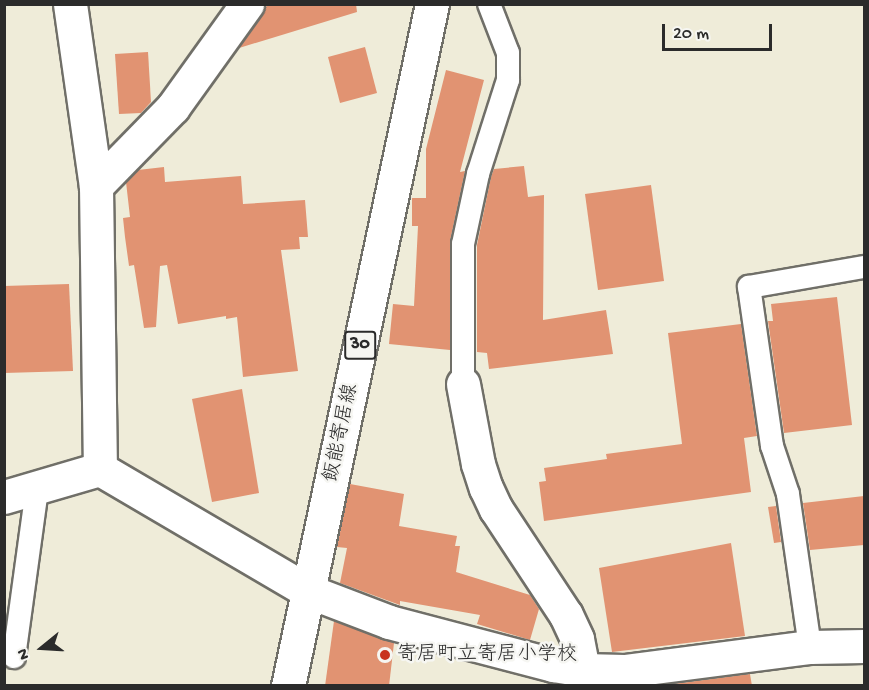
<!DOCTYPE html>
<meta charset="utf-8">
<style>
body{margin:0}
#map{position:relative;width:869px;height:690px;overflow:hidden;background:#efecd9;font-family:"Gochi Hand","Klee One",sans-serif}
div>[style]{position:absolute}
.building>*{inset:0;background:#e19372}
.roads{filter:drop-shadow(2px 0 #706f68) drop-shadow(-2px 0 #706f68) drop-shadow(0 2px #706f68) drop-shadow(0 -2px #706f68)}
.lane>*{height:22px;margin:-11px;padding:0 11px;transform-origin:11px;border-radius:11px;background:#fff}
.street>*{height:33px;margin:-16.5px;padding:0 16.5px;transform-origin:16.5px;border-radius:16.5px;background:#fff}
.primary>*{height:33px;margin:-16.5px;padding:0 16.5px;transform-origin:16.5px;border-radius:16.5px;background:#fff}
.dots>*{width:16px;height:16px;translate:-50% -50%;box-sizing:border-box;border:3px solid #f6f6f2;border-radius:50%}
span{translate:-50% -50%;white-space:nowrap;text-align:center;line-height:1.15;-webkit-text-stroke:5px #f6f6f2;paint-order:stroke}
.shield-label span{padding:2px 4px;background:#f6f6f2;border:2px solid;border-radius:4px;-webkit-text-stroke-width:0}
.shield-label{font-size:18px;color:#2b2b2b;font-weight:700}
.street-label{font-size:20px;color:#2b2b2b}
.poi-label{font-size:20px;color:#2b2b2b}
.left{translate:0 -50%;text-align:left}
.frame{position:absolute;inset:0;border:6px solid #2b2b2b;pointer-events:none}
.north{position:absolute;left:12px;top:618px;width:60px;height:60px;-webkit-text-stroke:4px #f6f6f2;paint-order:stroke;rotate:252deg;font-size:16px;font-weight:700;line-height:24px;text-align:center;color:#2b2b2b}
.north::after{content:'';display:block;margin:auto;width:21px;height:27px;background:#2b2b2b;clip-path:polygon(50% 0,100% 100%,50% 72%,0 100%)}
.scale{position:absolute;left:662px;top:24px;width:110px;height:27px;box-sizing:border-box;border:3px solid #2b2b2b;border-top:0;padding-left:8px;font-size:18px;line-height:21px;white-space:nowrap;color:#2b2b2b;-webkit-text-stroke:4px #f6f6f2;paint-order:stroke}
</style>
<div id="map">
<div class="building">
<div style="clip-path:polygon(268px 4px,356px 4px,357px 12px,239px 48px)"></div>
<div style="clip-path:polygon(365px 47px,377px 93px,340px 103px,328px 57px)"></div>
<div style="clip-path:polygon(148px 52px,151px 102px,141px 113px,119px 114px,115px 54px)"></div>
<div style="clip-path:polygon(446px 70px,484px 80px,460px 172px,465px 171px,450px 241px,450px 350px,389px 344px,393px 304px,414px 306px,418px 226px,412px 226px,412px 198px,426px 198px,426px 149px)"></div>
<div style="clip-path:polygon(524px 166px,528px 197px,544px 195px,543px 320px,606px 310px,613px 354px,489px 369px,487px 353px,477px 352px,477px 245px,491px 177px,494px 169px)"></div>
<div style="clip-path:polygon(164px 167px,165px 182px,241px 176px,243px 204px,305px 200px,308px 237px,299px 237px,300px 249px,281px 250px,298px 371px,243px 377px,237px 317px,226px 319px,226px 316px,178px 324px,167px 265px,160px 266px,156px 327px,144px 328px,134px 265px,129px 266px,125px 237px,123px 218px,130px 217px,126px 182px,138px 170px)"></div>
<div style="clip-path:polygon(651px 185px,664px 281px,598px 290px,585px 194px)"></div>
<div style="clip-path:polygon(69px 284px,73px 371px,4px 373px,4px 286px)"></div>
<div style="clip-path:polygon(837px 297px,852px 425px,784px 433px,768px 321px,773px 321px,771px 304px)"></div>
<div style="clip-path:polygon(741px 324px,757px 436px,744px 438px,751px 492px,544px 521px,539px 482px,546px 481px,544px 468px,607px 459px,606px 454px,682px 444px,668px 333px)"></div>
<div style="clip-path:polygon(242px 389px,259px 493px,212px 502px,192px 399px)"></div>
<div style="clip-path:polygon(350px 484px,404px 494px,399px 526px,457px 536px,455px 546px,460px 546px,456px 572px,530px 595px,539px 609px,530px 640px,477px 624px,480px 615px,400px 601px,400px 605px,340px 583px,347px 548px,337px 547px)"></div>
<div style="clip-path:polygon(864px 496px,864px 545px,810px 550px,803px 503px)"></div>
<div style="clip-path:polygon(776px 506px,781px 542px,774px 543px,768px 507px)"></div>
<div style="clip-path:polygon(731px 543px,745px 636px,612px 652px,599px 568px)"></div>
<div style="clip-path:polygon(334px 621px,394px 643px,389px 686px,325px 686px)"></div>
<div style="clip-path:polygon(750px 674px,752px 686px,658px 686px)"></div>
</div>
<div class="roads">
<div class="lane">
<div style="left:463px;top:384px;width:140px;rotate:-90deg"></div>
<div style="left:463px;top:244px;width:72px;rotate:-77.9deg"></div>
<div style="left:478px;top:174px;width:99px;rotate:-72.3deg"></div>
<div style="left:508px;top:80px;width:27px;rotate:-90deg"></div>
<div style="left:508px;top:53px;width:53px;rotate:-111.2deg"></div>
<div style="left:810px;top:647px;width:155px;rotate:-98.2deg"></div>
<div style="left:788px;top:494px;width:51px;rotate:-108.4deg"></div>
<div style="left:772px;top:446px;width:161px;rotate:-98.2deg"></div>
<div style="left:749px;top:287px;width:117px;rotate:-9.9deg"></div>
<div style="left:14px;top:657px;width:171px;rotate:-82.2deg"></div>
</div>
<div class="street">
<div style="left:70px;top:4px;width:184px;rotate:81.9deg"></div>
<div style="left:96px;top:186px;width:283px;rotate:89.2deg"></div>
<div style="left:100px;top:469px;width:241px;rotate:30.4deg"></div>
<div style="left:308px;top:591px;width:87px;rotate:20.9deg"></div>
<div style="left:389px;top:622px;width:170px;rotate:14.7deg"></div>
<div style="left:553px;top:665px;width:30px;rotate:9deg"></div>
<div style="left:583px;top:670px;width:41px;rotate:1.4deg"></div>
<div style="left:624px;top:671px;width:188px;rotate:-7.4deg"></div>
<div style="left:810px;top:647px;width:54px;rotate:-1.1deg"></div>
<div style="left:96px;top:186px;width:110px;rotate:-45.7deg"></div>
<div style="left:173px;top:107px;width:127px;rotate:-54.3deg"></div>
<div style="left:463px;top:384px;width:81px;rotate:79.4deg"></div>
<div style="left:478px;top:464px;width:25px;rotate:72deg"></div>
<div style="left:486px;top:488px;width:23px;rotate:65deg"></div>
<div style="left:496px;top:509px;width:127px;rotate:56.6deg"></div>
<div style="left:566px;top:615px;width:26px;rotate:65deg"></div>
<div style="left:577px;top:639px;width:32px;rotate:79deg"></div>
<div style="left:4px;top:497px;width:100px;rotate:-16.3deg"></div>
</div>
<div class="primary">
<div style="left:288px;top:686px;width:697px;rotate:-78.08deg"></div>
</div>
</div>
<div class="dots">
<div style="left:385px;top:655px;background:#c8321e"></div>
</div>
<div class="shield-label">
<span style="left:360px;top:345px">30</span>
</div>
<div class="street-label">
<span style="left:342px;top:433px;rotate:-78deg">飯能寄居線</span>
</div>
<div class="poi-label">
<span class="left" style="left:397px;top:655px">寄居町立寄居小学校</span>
</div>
<div class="frame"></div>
<div class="north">N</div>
<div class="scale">20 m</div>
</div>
